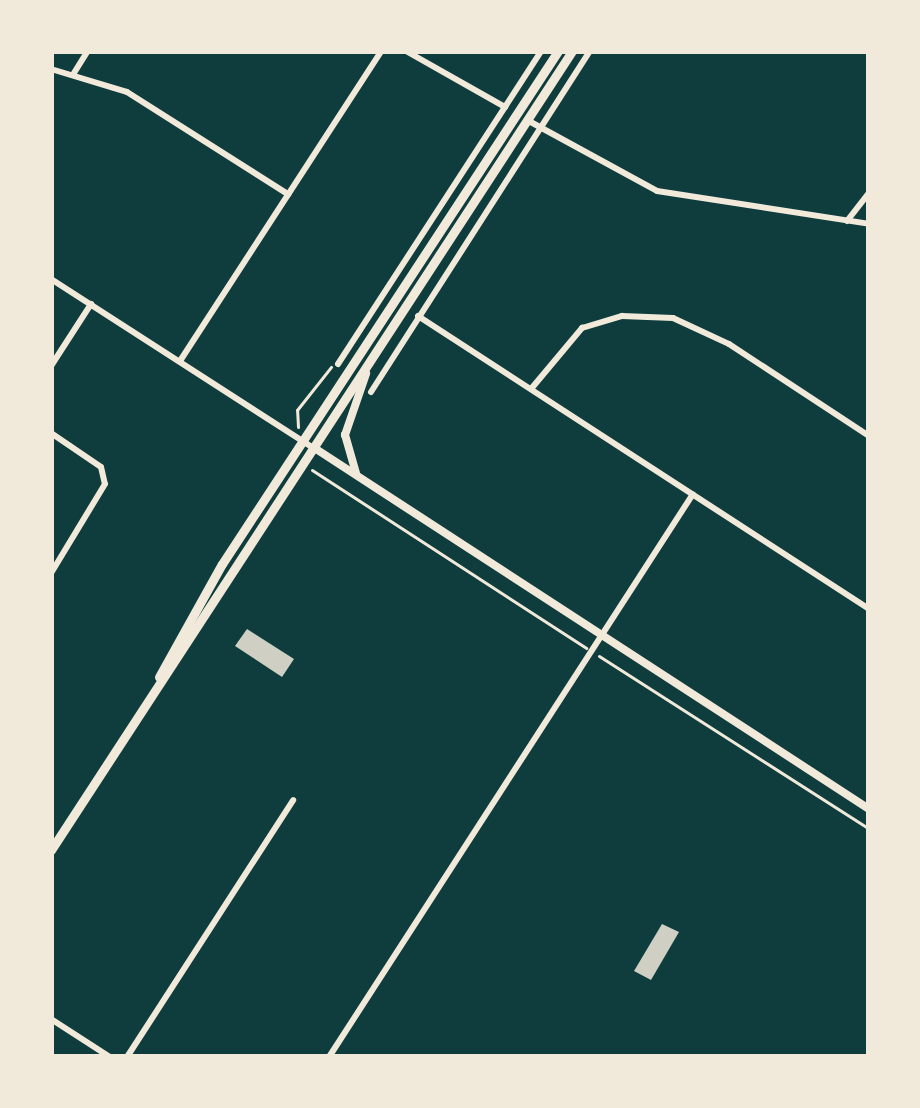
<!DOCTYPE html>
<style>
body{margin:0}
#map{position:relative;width:920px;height:1108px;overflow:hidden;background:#0f3d3e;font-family:Karla,sans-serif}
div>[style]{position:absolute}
.building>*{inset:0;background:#cfcfc3}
.path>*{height:3px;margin:-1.5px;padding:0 1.5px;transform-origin:1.5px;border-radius:1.5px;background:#f1e9da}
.minor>*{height:6px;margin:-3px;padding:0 3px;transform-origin:3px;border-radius:3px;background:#f1e9da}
.tertiary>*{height:8px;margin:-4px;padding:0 4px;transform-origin:4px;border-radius:4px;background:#f1e9da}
.secondary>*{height:9px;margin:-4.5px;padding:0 4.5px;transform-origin:4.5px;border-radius:4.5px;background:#f1e9da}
span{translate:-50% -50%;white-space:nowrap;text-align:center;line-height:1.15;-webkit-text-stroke:9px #f1e9da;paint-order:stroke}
.frame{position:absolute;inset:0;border:54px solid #f1e9da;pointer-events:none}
</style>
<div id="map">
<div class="building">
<div style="clip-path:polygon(247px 629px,294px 659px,282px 677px,235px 646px)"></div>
<div style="clip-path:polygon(662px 924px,679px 932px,651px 980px,634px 971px)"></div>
</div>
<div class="path">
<div style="left:298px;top:427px;width:17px;rotate:-93deg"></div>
<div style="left:297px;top:410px;width:55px;rotate:-51.7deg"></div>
<div style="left:312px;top:470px;width:327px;rotate:33deg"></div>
<div style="left:599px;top:656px;width:321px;rotate:32.6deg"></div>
</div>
<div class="minor">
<div style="left:406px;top:51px;width:114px;rotate:29.5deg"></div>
<div style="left:51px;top:69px;width:79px;rotate:16.8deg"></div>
<div style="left:127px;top:92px;width:191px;rotate:32.4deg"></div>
<div style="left:74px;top:73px;width:26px;rotate:-58deg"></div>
<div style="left:527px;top:120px;width:148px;rotate:28.6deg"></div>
<div style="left:657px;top:191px;width:215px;rotate:8.8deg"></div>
<div style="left:847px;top:221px;width:36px;rotate:-52deg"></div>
<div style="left:51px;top:279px;width:314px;rotate:32.8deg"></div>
<div style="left:418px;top:316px;width:538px;rotate:33.01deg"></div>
<div style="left:180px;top:361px;width:369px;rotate:-57deg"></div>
<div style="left:338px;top:364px;width:373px;rotate:-57deg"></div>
<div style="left:51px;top:366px;width:74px;rotate:-57.2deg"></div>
<div style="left:531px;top:389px;width:80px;rotate:-50.1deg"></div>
<div style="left:582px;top:328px;width:42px;rotate:-16.7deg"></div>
<div style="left:622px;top:316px;width:51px;rotate:2.2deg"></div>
<div style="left:673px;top:318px;width:62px;rotate:24.9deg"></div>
<div style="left:729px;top:344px;width:168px;rotate:33.3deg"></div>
<div style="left:371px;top:392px;width:405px;rotate:-57.3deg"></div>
<div style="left:51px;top:433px;width:60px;rotate:34.2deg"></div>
<div style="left:101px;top:467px;width:17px;rotate:77deg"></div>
<div style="left:105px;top:484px;width:104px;rotate:121.2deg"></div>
<div style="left:51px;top:1019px;width:70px;rotate:32.8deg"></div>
<div style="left:127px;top:1057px;width:306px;rotate:-57.1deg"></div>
<div style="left:329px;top:1057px;width:670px;rotate:-57.12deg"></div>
</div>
<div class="tertiary">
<div style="left:316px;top:449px;width:660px;rotate:33.06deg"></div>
<div style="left:356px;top:473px;width:40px;rotate:-106deg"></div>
<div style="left:345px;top:435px;width:65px;rotate:-71deg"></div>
</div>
<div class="secondary">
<div style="left:159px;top:677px;width:129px;rotate:-60.9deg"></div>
<div style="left:222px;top:564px;width:613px;rotate:-56.78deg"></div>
<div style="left:51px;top:850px;width:954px;rotate:-56.89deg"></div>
</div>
<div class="frame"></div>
</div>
